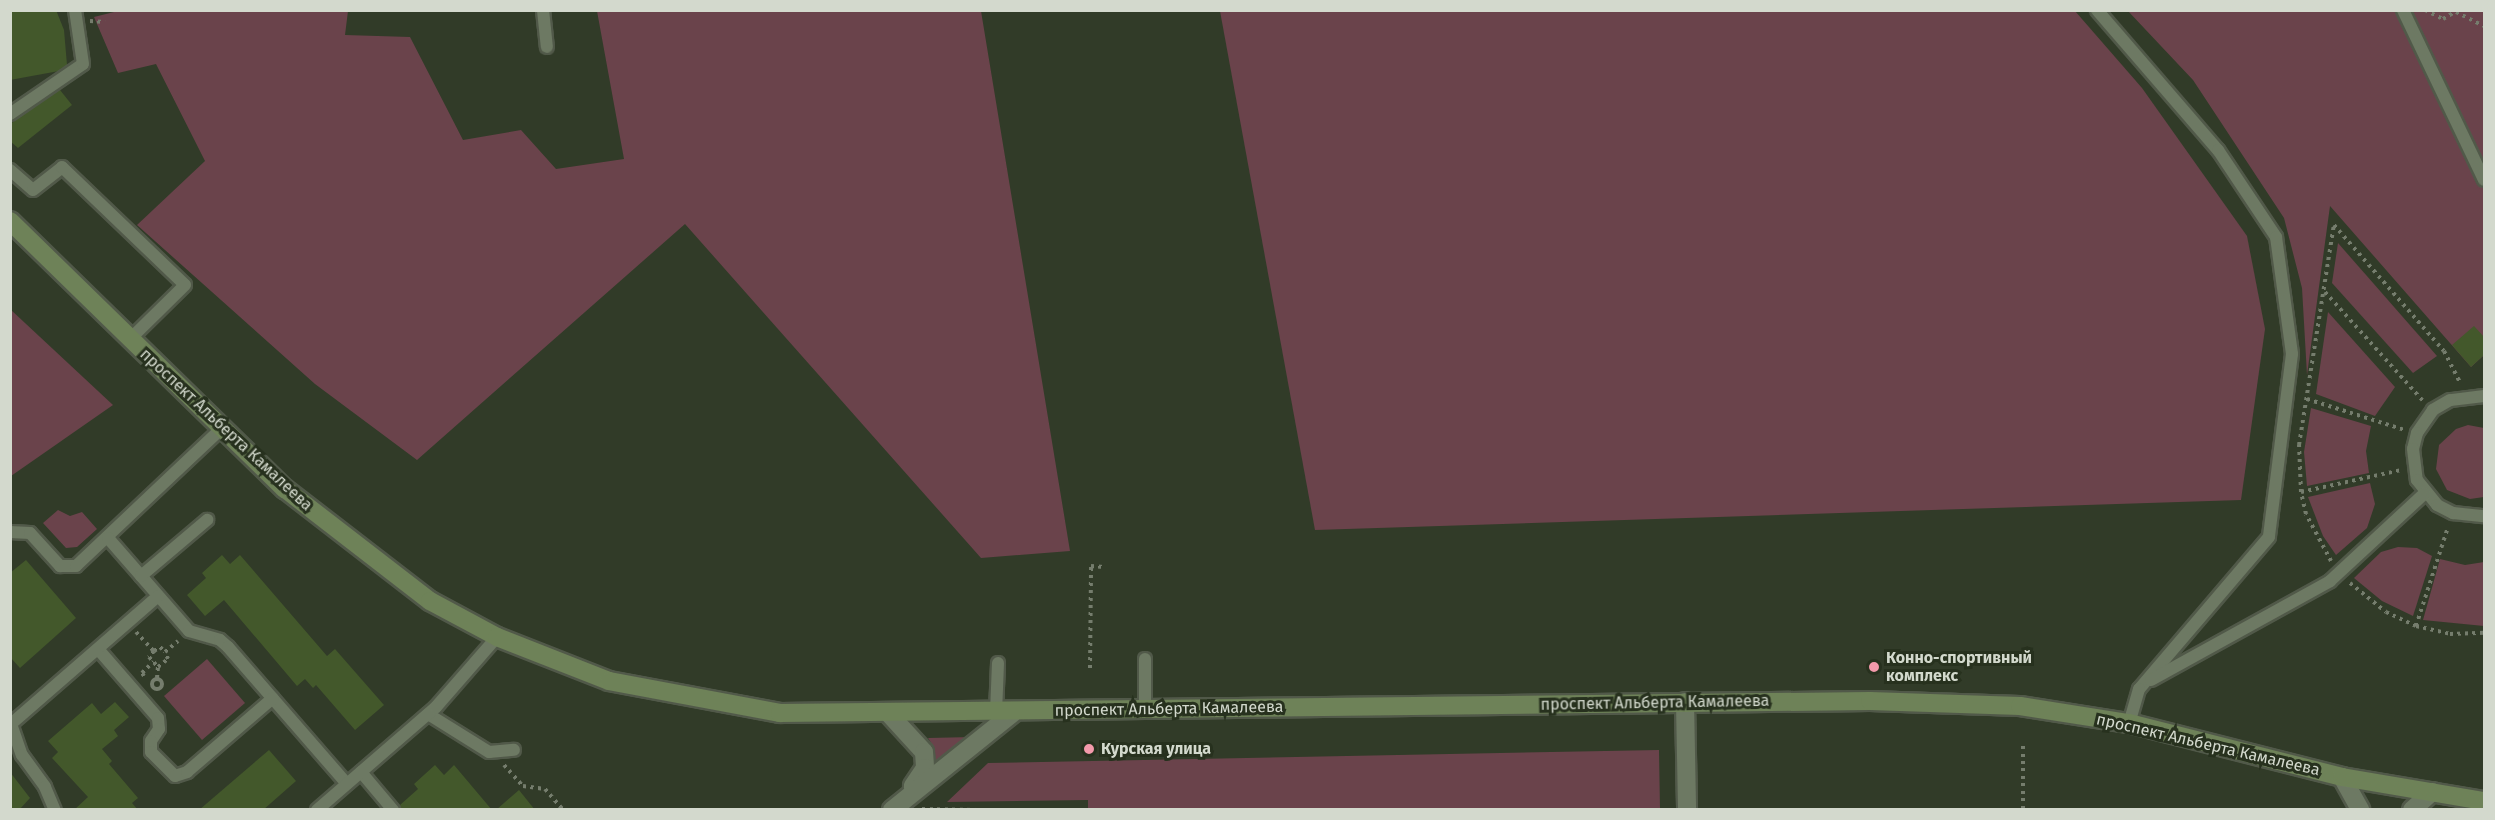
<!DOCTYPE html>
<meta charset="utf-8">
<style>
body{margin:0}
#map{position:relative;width:2495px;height:820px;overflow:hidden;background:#313b28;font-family:"Fira Sans",sans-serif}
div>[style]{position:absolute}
.green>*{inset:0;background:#6a434b}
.building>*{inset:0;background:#43582b}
.path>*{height:4px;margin-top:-2px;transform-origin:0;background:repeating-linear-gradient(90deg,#757d6d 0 3px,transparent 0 7.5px)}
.path>.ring{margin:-2px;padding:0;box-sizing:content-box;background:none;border:4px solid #757d6d;border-radius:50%}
.roads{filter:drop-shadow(2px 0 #515949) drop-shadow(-2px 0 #515949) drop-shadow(0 2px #515949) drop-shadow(0 -2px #515949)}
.service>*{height:12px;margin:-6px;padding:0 6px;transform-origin:6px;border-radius:6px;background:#6d7963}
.minor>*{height:18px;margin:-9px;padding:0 9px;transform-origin:9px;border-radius:9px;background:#6d7963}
.secondary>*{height:18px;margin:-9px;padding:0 9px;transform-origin:9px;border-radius:9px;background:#6e8258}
.dots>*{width:16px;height:16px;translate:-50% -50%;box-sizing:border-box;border:3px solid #27311e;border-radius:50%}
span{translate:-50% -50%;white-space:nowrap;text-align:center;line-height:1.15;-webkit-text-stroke:6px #27311e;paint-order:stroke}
.street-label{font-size:16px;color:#d3d9cd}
.poi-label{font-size:16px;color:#d3d9cd;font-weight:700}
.left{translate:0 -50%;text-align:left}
.frame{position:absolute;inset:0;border:12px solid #d3d9cd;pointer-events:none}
</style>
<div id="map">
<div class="green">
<div style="clip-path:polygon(122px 10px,348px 11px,345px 35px,410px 37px,463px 140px,521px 130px,556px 169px,624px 159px,597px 11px,981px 11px,1070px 551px,981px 558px,685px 224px,417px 460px,315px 384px,137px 225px,205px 161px,156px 64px,118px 73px,94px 17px)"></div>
<div style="clip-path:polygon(1220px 11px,2075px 11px,2142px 88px,2247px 236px,2265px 329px,2241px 500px,1315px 530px)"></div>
<div style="clip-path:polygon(2128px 11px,2484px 11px,2484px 355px,2471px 367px,2330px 206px,2307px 375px,2302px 288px,2284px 218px,2193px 80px)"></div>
<div style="clip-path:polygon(2338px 243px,2437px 356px,2413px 373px,2332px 283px)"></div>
<div style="clip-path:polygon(10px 309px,113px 405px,11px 476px,10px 476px)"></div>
<div style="clip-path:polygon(2328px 312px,2395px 387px,2375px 416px,2316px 394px)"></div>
<div style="clip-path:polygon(2311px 408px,2371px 426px,2366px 451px,2369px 473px,2307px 486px,2304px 452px)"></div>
<div style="clip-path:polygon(2468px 425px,2484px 428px,2484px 497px,2470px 499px,2447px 490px,2436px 469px,2439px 445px,2456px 429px)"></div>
<div style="clip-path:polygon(2370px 483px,2375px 504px,2367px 528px,2336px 555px,2323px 536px,2308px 497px)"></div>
<div style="clip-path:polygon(58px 510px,70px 516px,82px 512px,97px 529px,77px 547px,66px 548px,43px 523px)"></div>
<div style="clip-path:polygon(2398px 547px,2417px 548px,2432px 556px,2413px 616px,2382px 601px,2354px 578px,2381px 552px)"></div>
<div style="clip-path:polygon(2440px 559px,2465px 565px,2484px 562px,2484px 626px,2423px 620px)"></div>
<div style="clip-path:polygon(207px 659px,245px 703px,202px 740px,164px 696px)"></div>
<div style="clip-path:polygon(973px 737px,934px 771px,935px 749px,928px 738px)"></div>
<div style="clip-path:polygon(1659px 750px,1660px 809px,1088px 810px,1088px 800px,947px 802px,988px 763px)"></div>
</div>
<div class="building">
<div style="clip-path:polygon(10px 10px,56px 10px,64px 30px,67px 65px,59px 71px,10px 80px)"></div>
<div style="clip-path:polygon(60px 90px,72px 105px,18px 148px,10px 141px,10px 124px)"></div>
<div style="clip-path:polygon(2474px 326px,2484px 337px,2484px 355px,2471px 367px,2452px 345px)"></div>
<div style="clip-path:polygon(222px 555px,230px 564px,240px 555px,327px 656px,335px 649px,384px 705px,355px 730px,316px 685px,313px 688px,305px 679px,297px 686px,224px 600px,205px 616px,187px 595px,206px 578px,202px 573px)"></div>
<div style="clip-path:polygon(26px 560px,76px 618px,20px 668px,10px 657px,10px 573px)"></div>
<div style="clip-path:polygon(115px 702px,129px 717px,114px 730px,118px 736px,102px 749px,112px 761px,109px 764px,138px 798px,132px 803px,138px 810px,74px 810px,88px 797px,52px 758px,58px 752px,48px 741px,92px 703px,101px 714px)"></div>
<div style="clip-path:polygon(269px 750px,296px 781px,263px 810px,199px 810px)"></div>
<div style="clip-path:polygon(435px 765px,444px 775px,454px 765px,492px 810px,401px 810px,400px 805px,418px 789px,414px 784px)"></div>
<div style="clip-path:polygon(10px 772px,30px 798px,19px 810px,10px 810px)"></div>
<div style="clip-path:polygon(519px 790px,535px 810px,496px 810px)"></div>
</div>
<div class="path">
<div style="left:2425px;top:10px;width:20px;rotate:27deg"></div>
<div style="left:2443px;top:19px;width:17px;rotate:-31deg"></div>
<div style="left:2456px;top:12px;width:31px;rotate:27deg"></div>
<div style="left:90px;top:21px;width:15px;rotate:4deg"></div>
<div style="left:2325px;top:292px;width:148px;rotate:48deg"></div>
<div style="left:2307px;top:399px;width:103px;rotate:17.6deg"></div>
<div style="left:2301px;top:492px;width:102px;rotate:-12.4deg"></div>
<div style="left:2331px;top:561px;width:53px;rotate:-118deg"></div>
<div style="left:2306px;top:514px;width:23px;rotate:-103deg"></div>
<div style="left:2301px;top:492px;width:47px;rotate:-92.4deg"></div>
<div style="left:2299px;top:445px;width:223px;rotate:-81deg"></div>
<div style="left:2334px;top:225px;width:167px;rotate:48.9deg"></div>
<div style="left:2444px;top:351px;width:37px;rotate:63deg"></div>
<div style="left:2350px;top:583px;width:46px;rotate:38.9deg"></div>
<div style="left:2386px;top:612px;width:33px;rotate:25deg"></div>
<div style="left:2416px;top:626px;width:35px;rotate:13deg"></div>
<div style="left:2450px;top:634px;width:34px;rotate:-2deg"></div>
<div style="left:2416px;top:626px;width:104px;rotate:-72.1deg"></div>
<div style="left:136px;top:632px;width:26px;rotate:47deg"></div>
<div style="left:154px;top:651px;width:7px;rotate:-34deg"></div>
<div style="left:160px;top:647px;width:7px;rotate:45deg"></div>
<div style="left:165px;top:652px;width:17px;rotate:-40deg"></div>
<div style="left:154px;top:651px;width:8px;rotate:130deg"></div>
<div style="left:149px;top:657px;width:13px;rotate:48deg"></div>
<div style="left:158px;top:667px;width:13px;rotate:-39deg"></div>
<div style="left:168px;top:659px;width:8px;rotate:-113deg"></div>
<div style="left:1090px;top:668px;width:102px;rotate:-89.4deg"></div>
<div style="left:1091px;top:566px;width:13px;rotate:4deg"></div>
<div style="left:144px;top:676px;width:4px;rotate:-124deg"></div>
<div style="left:142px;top:673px;width:16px;rotate:-45deg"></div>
<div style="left:157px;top:678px;width:11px;rotate:-85deg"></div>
<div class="ring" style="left:152px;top:679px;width:6px;height:6px"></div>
<div style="left:2023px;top:746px;width:64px;rotate:90deg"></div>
<div style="left:504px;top:765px;width:28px;rotate:48deg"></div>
<div style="left:523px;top:786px;width:22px;rotate:8deg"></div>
<div style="left:545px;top:789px;width:28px;rotate:49deg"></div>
<div style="left:922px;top:809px;width:55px;rotate:1deg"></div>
</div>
<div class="roads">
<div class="service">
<div style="left:543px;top:10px;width:37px;rotate:84deg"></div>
<div style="left:2097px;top:10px;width:185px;rotate:49.2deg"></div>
<div style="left:2218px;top:150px;width:105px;rotate:56.3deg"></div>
<div style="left:2276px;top:237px;width:118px;rotate:82.2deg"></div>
<div style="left:2292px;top:354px;width:184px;rotate:97.2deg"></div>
<div style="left:2269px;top:537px;width:200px;rotate:130.5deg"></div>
<div style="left:2139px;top:689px;width:35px;rotate:106deg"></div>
<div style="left:2403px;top:10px;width:188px;rotate:64.5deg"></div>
<div style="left:10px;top:114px;width:88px;rotate:-34.4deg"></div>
<div style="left:83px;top:64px;width:55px;rotate:-98.4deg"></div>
<div style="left:10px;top:170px;width:30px;rotate:41deg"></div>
<div style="left:33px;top:190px;width:37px;rotate:-38deg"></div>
<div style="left:62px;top:167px;width:170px;rotate:43.8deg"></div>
<div style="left:185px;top:285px;width:78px;rotate:135.5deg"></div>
<div style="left:2484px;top:396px;width:34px;rotate:173deg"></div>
<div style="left:2450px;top:400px;width:20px;rotate:150deg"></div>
<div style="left:2433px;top:410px;width:28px;rotate:125deg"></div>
<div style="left:2417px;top:433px;width:16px;rotate:104deg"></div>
<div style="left:2413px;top:449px;width:31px;rotate:83deg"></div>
<div style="left:2417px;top:480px;width:32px;rotate:51deg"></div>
<div style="left:2437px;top:505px;width:18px;rotate:27deg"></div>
<div style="left:2453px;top:513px;width:31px;rotate:6deg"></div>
<div style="left:10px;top:532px;width:20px;rotate:3deg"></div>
<div style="left:30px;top:533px;width:45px;rotate:47.7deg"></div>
<div style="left:60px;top:566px;width:16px"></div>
<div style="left:76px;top:566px;width:199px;rotate:-43.4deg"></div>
<div style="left:108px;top:538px;width:123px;rotate:48.9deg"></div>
<div style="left:189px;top:631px;width:32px;rotate:16deg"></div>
<div style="left:220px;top:640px;width:11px;rotate:41deg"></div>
<div style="left:228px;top:647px;width:181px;rotate:49deg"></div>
<div style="left:141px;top:576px;width:87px;rotate:-40.3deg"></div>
<div style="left:98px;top:649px;width:91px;rotate:49deg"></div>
<div style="left:158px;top:718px;width:11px;rotate:85deg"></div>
<div style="left:159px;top:729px;width:14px;rotate:124deg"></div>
<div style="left:151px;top:741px;width:11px;rotate:90deg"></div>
<div style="left:151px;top:752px;width:34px;rotate:45deg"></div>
<div style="left:175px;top:776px;width:13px;rotate:-18deg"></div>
<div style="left:187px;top:772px;width:113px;rotate:-40.7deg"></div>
<div style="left:1145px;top:659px;width:48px;rotate:90deg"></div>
<div style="left:2151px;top:680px;width:205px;rotate:-28.9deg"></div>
<div style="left:2330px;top:581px;width:129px;rotate:-42.8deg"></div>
<div style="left:996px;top:713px;width:50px;rotate:-87.7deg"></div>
<div style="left:428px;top:714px;width:72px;rotate:31.9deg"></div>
<div style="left:489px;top:752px;width:25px;rotate:-5deg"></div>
<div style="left:10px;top:721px;width:36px;rotate:71deg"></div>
<div style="left:22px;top:755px;width:39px;rotate:54deg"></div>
<div style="left:45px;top:787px;width:25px;rotate:67deg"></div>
<div style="left:11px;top:724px;width:195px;rotate:-41deg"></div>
<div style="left:361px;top:772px;width:50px;rotate:49.9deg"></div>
<div style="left:317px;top:810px;width:157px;rotate:-40.9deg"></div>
<div style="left:436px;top:707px;width:93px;rotate:-48.9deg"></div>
</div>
<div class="minor">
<div style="left:1685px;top:702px;width:108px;rotate:88.9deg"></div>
<div style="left:890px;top:715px;width:50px;rotate:47.4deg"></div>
<div style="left:924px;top:752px;width:16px;rotate:86deg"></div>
<div style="left:925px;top:768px;width:22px;rotate:124deg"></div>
<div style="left:2342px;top:777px;width:38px;rotate:61deg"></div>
<div style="left:892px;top:810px;width:155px;rotate:-38.7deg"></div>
<div style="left:2412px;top:810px;width:27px;rotate:-42deg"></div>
</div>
<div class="secondary">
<div style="left:10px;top:221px;width:384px;rotate:44.3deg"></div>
<div style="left:285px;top:489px;width:183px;rotate:37.7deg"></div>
<div style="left:430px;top:601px;width:76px;rotate:28.2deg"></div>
<div style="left:497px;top:637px;width:120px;rotate:21.4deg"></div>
<div style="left:609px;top:681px;width:174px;rotate:10.6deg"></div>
<div style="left:780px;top:713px;width:1090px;rotate:-0.63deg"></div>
<div style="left:1870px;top:701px;width:150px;rotate:1.9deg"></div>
<div style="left:2020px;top:706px;width:110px;rotate:8.9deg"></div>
<div style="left:2129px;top:723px;width:220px;rotate:14.2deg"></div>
<div style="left:2342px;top:777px;width:144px;rotate:9.6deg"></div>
</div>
</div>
<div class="dots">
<div style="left:1874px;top:667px;background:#f39aab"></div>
<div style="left:1089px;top:749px;background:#f39aab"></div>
</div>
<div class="street-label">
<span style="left:226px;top:430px;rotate:43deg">проспект Альберта Камалеева</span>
<span style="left:1655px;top:703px;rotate:-1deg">проспект Альберта Камалеева</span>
<span style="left:1169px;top:709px;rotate:-1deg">проспект Альберта Камалеева</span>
<span style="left:2208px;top:745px;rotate:13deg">проспект Альберта Камалеева</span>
</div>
<div class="poi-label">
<span class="left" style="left:1886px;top:667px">Конно-спортивный<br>комплекс</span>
<span class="left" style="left:1101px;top:749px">Курская улица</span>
</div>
<div class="frame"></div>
</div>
